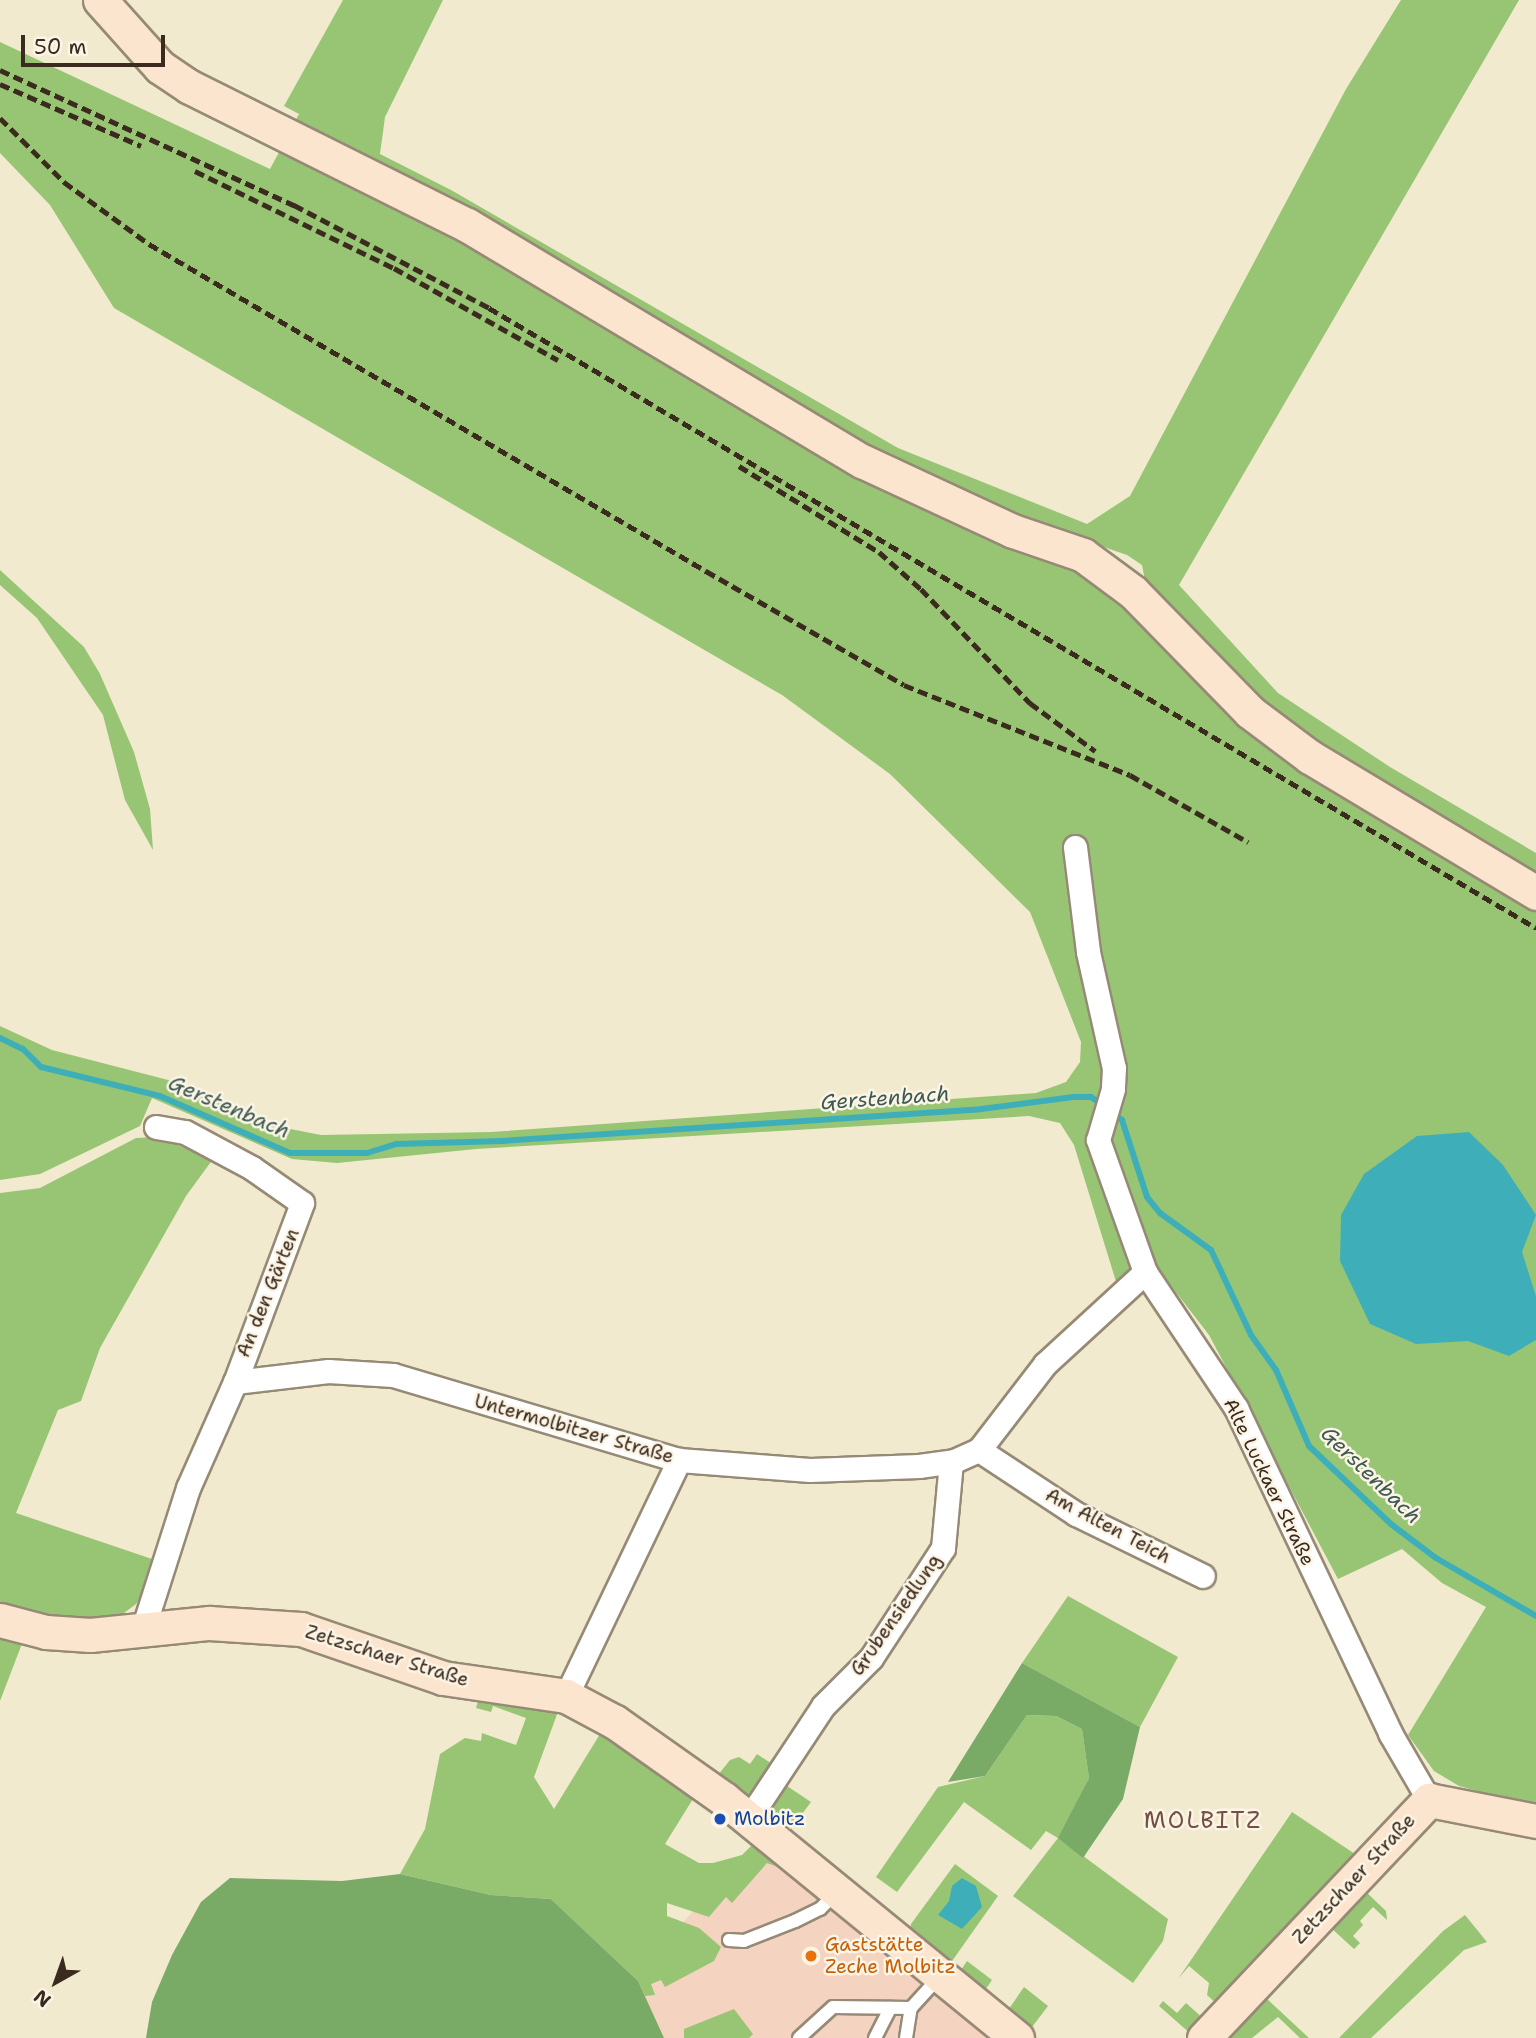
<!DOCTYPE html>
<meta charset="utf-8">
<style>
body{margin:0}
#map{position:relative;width:1536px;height:2038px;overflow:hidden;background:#f1eacf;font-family:"Shantell Sans",sans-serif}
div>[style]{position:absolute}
.built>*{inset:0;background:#f4d3c0}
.green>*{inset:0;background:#97c574}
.forest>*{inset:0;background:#79aa66}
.water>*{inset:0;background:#3eafb9}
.stream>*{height:6px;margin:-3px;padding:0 3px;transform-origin:3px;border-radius:3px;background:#3eafb9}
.roads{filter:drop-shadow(2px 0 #968a76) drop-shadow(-2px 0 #968a76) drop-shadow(0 2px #968a76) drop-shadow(0 -2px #968a76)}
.lane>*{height:12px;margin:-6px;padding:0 6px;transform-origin:6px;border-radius:6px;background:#fff}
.street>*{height:23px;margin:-11.5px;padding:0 11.5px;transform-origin:11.5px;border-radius:11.5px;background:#fff}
.secondary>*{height:33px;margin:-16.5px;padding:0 16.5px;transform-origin:16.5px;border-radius:16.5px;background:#fbe5cf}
.rail>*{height:5px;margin-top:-2.5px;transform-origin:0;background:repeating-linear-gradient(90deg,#3b2a1e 0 10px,transparent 0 15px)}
.dots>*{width:19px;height:19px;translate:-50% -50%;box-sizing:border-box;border:4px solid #fcf5e5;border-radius:50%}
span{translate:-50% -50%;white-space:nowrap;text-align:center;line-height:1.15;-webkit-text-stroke:5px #fcf5e5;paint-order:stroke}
.street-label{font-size:19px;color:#3b2a1e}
.transit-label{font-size:19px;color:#164399}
.left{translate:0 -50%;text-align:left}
.food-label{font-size:19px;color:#c56008}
.water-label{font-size:21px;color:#3c5954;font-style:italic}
.quarter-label{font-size:23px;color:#735043;letter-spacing:2px}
.north{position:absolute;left:21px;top:1947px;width:70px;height:70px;-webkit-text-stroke:5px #fcf5e5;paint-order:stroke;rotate:220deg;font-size:19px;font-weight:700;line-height:28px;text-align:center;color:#3b2a1e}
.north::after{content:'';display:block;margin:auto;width:24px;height:32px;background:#3b2a1e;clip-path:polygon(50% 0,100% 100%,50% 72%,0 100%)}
.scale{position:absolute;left:21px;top:35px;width:144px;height:32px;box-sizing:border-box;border:4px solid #3b2a1e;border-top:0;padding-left:9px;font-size:21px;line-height:24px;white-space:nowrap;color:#3b2a1e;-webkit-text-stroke:5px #fcf5e5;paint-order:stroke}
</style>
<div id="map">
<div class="built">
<div style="clip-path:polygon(763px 1836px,1004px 2038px,640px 2038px,624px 1986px)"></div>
</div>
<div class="green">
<div style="clip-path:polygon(343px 0,443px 0,385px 117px,380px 154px,451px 190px,898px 448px,1087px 524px,1130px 496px,1346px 89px,1401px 0,1519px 0,1179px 585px,1278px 693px,1390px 767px,1536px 853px,1536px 882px,1285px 730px,1146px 586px,1142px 565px,1127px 555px,954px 495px,293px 125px,299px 114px,284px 106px)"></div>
<div style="clip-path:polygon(0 42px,270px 169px,284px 143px,1069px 553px,1151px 621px,1536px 905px,1536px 1807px,1459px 1786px,1434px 1771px,1408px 1735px,1486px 1607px,1442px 1583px,1402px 1549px,1338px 1579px,1209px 1335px,1155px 1265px,1118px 1288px,1074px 1145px,1060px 1123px,1029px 1116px,476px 1149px,337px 1163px,292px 1159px,152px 1098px,140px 1126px,40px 1174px,0 1180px,0 1026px,52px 1050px,172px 1081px,275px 1126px,321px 1135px,491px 1132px,1036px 1093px,1066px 1082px,1080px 1062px,1081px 1042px,1030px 912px,890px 774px,782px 695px,114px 308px,50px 205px,0 153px)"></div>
<div style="clip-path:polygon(0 570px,84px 647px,100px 674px,134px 752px,150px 809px,153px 850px,125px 800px,103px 715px,37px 618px,0 585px)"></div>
<div style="clip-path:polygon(157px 1137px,213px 1159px,186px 1196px,100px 1348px,81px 1401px,58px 1410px,16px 1513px,158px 1561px,151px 1584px,136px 1604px,116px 1619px,86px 1625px,0 1609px,0 1193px,40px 1188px,136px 1138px)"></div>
<div style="clip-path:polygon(1068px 1596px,1178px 1657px,1140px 1727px,1022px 1663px)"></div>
<div style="clip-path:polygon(0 1631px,23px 1641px,0 1701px)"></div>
<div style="clip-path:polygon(480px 1694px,559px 1709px,534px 1777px,554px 1809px,600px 1734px,696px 1794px,665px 1844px,699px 1863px,713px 1863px,742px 1855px,755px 1842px,782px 1861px,778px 1867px,767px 1863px,732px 1903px,726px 1897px,709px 1917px,667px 1903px,667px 1916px,699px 1928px,721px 1947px,714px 1961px,665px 1987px,661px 1980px,651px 1984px,655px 1995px,645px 1996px,638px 1981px,551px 1899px,491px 1895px,400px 1874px,425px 1829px,440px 1754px,465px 1738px,481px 1741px,482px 1733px,516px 1745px,526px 1718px,493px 1706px,491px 1712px,476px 1708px)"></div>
<div style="clip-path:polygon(1027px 1715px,1056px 1716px,1082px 1729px,1089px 1778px,1059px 1838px,1168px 1919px,1163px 1941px,1133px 1983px,1013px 1896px,1058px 1838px,1046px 1831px,1031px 1850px,964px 1802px,897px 1892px,876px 1877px,938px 1787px,985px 1776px)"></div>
<div style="clip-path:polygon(757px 1754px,775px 1766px,752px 1800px,714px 1780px,730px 1760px,739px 1757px,750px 1764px)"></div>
<div style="clip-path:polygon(783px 1777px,787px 1786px,811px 1802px,785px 1837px,762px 1808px)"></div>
<div style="clip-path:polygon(1292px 1812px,1361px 1858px,1218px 2005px,1207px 1995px,1209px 1983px,1189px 1966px,1178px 1979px)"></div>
<div style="clip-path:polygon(955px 1864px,998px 1896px,945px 1971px,909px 1942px,911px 1924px)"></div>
<div style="clip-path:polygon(1364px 1890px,1386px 1911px,1387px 1920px,1373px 1907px,1360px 1921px,1363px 1925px,1353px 1936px,1360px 1943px,1354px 1949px,1330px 1927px)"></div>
<div style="clip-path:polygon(1465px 1915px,1487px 1942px,1464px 1950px,1371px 2038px,1339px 2038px,1443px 1931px)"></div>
<div style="clip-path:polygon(967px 1961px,992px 1980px,983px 1993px,955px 1979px)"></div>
<div style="clip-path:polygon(1024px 1987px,1048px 2006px,1026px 2035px,1004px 2016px)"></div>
<div style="clip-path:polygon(1265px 1997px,1309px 2038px,1300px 2038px,1278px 2017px,1252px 2038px,1227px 2038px)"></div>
<div style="clip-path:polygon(1163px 2001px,1177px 2013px,1186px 2003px,1205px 2020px,1192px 2035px,1159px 2006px)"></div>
<div style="clip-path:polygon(734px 2009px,753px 2034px,749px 2038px,684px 2038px,684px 2029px)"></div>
</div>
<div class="forest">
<div style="clip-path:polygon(1022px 1663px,1140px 1727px,1123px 1799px,1083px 1858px,1058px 1838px,1089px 1778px,1082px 1729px,1056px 1716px,1027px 1715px,985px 1776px,948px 1782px)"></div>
<div style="clip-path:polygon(400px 1874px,491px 1895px,551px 1899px,638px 1981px,664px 2038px,146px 2038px,152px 2002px,172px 1955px,201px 1902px,230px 1878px,342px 1881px)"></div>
</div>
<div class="water">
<div style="clip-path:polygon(1469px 1132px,1503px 1165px,1536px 1215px,1522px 1252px,1536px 1296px,1536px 1340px,1509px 1356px,1468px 1341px,1416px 1344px,1370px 1324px,1340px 1261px,1341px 1215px,1364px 1174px,1417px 1136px)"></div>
<div style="clip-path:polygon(962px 1878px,976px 1886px,982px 1907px,962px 1929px,938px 1915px,949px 1901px,952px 1886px)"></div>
</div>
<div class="stream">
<div style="left:0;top:1038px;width:25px;rotate:26deg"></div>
<div style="left:23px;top:1049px;width:25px;rotate:45deg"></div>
<div style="left:41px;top:1067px;width:122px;rotate:13.7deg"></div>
<div style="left:160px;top:1096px;width:142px;rotate:23.7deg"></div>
<div style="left:290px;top:1153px;width:77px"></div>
<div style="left:367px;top:1153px;width:31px;rotate:-17deg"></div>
<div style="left:397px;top:1144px;width:105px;rotate:-1.6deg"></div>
<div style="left:502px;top:1141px;width:480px;rotate:-3.8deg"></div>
<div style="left:981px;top:1109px;width:93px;rotate:-7.4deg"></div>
<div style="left:1073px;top:1097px;width:18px"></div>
<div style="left:1091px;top:1097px;width:14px;rotate:34deg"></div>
<div style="left:1112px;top:1112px;width:13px;rotate:39deg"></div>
<div style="left:1122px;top:1120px;width:81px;rotate:72deg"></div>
<div style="left:1147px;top:1197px;width:21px;rotate:51deg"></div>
<div style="left:1160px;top:1213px;width:63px;rotate:36deg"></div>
<div style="left:1211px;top:1250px;width:94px;rotate:64.8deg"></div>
<div style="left:1251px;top:1335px;width:43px;rotate:54.5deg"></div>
<div style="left:1276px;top:1370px;width:83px;rotate:66.5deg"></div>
<div style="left:1309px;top:1446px;width:113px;rotate:43.6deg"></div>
<div style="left:1391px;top:1524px;width:56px;rotate:37.1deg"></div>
<div style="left:1436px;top:1558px;width:116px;rotate:30.1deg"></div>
</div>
<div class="roads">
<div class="lane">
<div style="left:729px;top:1940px;width:15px;rotate:4deg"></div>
<div style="left:744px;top:1941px;width:55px;rotate:-21.4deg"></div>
<div style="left:795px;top:1921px;width:28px;rotate:-26deg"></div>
<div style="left:820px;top:1909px;width:24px;rotate:-45deg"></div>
<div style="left:799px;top:2038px;width:46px;rotate:-42.4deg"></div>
<div style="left:833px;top:2007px;width:78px;rotate:0.7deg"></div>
<div style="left:875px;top:2038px;width:34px;rotate:-63deg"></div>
<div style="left:906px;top:2038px;width:30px;rotate:-81deg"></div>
<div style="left:911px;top:2008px;width:45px;rotate:-47.7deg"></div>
</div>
<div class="street">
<div style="left:1075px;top:847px;width:106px;rotate:82.9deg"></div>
<div style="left:1088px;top:952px;width:119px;rotate:77.4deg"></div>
<div style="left:1114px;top:1068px;width:21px;rotate:93deg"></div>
<div style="left:1113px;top:1089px;width:53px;rotate:106.4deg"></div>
<div style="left:1098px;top:1140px;width:140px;rotate:70.4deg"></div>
<div style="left:1145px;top:1272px;width:164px;rotate:56.2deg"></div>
<div style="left:1236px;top:1408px;width:360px;rotate:64.6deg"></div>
<div style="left:1390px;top:1733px;width:78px;rotate:59.8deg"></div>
<div style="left:156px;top:1127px;width:29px;rotate:10deg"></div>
<div style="left:185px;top:1132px;width:76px;rotate:28.2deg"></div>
<div style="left:252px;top:1168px;width:61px;rotate:35deg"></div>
<div style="left:302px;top:1203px;width:191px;rotate:110.5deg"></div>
<div style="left:979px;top:1450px;width:116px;rotate:33.4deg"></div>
<div style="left:1076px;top:1514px;width:141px;rotate:26deg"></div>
<div style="left:142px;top:1632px;width:151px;rotate:-72.3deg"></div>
<div style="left:188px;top:1488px;width:116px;rotate:-66.1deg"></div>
<div style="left:235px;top:1382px;width:94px;rotate:-6.7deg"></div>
<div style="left:328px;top:1371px;width:65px;rotate:3.5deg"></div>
<div style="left:393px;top:1375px;width:298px;rotate:16.6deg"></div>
<div style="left:679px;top:1460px;width:131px;rotate:4.4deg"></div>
<div style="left:810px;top:1470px;width:109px;rotate:-2.1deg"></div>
<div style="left:919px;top:1466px;width:35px;rotate:-8deg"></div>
<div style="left:954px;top:1461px;width:27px;rotate:-24deg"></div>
<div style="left:979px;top:1450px;width:108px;rotate:-52.5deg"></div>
<div style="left:1045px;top:1364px;width:136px;rotate:-42.6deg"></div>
<div style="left:566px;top:1696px;width:262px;rotate:-64.4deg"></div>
<div style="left:749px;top:1818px;width:134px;rotate:-56.5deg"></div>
<div style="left:823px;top:1706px;width:68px;rotate:-45deg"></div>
<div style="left:871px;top:1658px;width:131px;rotate:-56.8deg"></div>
<div style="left:943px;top:1548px;width:86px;rotate:-84.7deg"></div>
</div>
<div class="secondary">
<div style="left:100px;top:0;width:90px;rotate:48.2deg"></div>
<div style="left:160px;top:67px;width:36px;rotate:34deg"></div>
<div style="left:190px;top:87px;width:309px;rotate:26.5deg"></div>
<div style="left:467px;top:225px;width:460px;rotate:30.9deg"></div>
<div style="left:862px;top:461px;width:166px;rotate:24.9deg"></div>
<div style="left:1013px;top:531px;width:74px;rotate:18.9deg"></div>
<div style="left:1083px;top:555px;width:62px;rotate:36.5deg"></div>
<div style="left:1133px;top:592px;width:168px;rotate:45.7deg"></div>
<div style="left:1250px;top:712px;width:75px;rotate:36.9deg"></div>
<div style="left:1310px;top:757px;width:264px;rotate:31deg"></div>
<div style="left:0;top:1620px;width:48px;rotate:14.6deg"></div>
<div style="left:46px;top:1632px;width:44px;rotate:3.9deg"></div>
<div style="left:90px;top:1635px;width:120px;rotate:-5.8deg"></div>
<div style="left:209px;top:1623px;width:92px;rotate:3.7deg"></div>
<div style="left:301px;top:1629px;width:150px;rotate:19deg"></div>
<div style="left:443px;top:1678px;width:124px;rotate:8.3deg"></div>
<div style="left:566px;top:1696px;width:55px;rotate:28deg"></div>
<div style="left:615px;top:1722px;width:133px;rotate:35.2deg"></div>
<div style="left:724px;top:1799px;width:378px;rotate:39.2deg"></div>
<div style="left:1204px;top:2038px;width:328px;rotate:-46.6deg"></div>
<div style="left:1429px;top:1800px;width:109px;rotate:11.1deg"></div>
</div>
</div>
<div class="rail">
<div style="left:0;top:70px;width:324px;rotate:24.7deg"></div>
<div style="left:294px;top:205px;width:221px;rotate:27.8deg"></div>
<div style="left:489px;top:308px;width:1217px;rotate:30.63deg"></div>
<div style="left:0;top:84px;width:154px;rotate:23.7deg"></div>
<div style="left:0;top:118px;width:91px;rotate:45deg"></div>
<div style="left:64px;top:182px;width:105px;rotate:36.1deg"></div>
<div style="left:149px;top:244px;width:646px;rotate:30.42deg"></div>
<div style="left:706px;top:571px;width:228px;rotate:29.9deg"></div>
<div style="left:904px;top:685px;width:243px;rotate:21.7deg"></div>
<div style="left:1130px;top:775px;width:136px;rotate:29.6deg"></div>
<div style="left:195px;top:171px;width:221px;rotate:26deg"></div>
<div style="left:394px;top:268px;width:188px;rotate:29.3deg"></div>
<div style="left:739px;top:466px;width:164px;rotate:31.6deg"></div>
<div style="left:879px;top:552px;width:56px;rotate:41.4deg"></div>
<div style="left:921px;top:589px;width:158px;rotate:46.3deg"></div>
<div style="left:1030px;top:703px;width:81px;rotate:36.4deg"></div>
</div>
<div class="dots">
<div style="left:720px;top:1819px;background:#1a4fb4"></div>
<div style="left:811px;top:1956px;background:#e8710a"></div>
</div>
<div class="street-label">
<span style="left:268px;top:1293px;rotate:-68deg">An den Gärten</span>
<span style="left:574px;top:1429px;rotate:16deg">Untermolbitzer Straße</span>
<span style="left:1269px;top:1482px;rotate:64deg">Alte Luckaer Straße</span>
<span style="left:1108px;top:1526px;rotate:28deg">Am Alten Teich</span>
<span style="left:896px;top:1615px;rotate:-55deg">Grubensiedlung</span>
<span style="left:387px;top:1656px;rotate:17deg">Zetzschaer Straße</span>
<span style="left:1354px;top:1879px;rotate:-47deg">Zetzschaer Straße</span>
</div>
<div class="transit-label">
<span class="left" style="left:734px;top:1819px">Molbitz</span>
</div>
<div class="food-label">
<span class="left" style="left:825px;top:1956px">Gaststätte<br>Zeche Molbitz</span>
</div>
<div class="water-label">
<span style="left:885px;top:1098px;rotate:-4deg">Gerstenbach</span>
<span style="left:229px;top:1107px;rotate:23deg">Gerstenbach</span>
<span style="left:1371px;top:1475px;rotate:44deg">Gerstenbach</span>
</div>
<div class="quarter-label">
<span style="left:1203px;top:1820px">MOLBITZ</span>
</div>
<div class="north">N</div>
<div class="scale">50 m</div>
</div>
